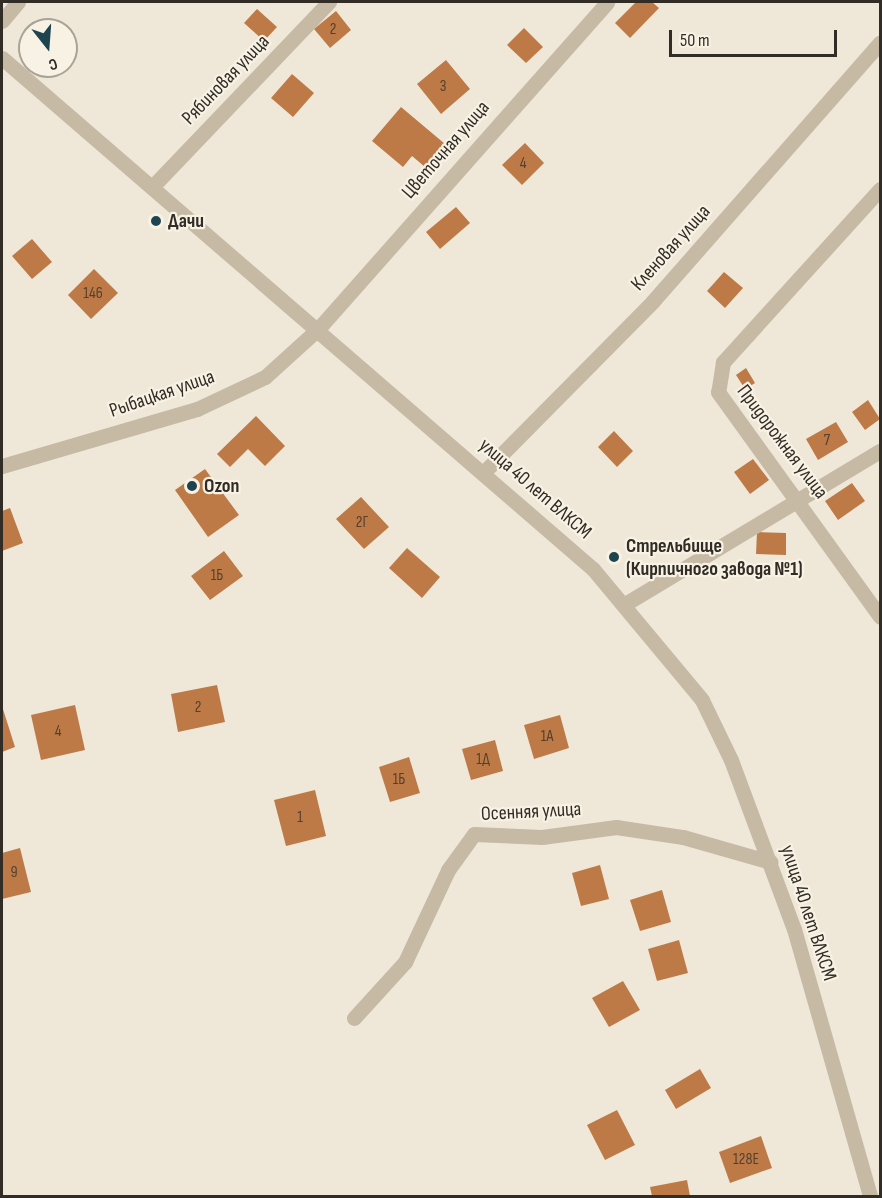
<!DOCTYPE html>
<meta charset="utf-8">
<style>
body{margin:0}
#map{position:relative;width:882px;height:1198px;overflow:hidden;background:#efe8d8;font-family:"Sofia Sans Condensed",sans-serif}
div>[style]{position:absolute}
.building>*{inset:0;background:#bd7a47}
.minor>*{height:15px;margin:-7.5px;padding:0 7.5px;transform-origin:7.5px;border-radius:7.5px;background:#c6baa5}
.tertiary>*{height:15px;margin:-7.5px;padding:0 7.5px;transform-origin:7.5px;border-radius:7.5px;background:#c6baa5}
.dots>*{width:16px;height:16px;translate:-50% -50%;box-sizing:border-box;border:3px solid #f7f2e3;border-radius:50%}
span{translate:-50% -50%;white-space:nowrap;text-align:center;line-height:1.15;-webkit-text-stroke:4.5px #f7f2e3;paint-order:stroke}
.number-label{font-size:16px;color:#55402e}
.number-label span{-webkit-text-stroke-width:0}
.street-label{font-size:20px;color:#322c26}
.poi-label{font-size:20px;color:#322c26;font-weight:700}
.left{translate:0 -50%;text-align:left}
.frame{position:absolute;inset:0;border:3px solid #322c26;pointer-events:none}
.north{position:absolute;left:18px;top:18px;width:60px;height:60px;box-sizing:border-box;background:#f7f2e3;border:2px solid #a8a397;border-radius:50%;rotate:163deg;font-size:16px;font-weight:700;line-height:24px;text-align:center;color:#322c26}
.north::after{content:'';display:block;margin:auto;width:21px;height:27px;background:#1e4450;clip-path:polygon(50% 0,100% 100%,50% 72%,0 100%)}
.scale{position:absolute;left:669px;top:30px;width:168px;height:27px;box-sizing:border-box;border:3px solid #322c26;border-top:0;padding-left:8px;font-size:18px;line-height:21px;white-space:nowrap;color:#322c26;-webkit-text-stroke:4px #f7f2e3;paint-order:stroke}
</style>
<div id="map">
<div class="building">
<div style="clip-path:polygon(636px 2px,652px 2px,659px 8px,630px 38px,615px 23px)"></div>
<div style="clip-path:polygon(257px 9px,277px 27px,264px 41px,244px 23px)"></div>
<div style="clip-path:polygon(336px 11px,351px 30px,330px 48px,314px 29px)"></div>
<div style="clip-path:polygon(524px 28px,543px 47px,526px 63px,507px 45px)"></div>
<div style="clip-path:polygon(446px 60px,470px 89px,441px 114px,417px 84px)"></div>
<div style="clip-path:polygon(292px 74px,314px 93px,293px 117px,271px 98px)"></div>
<div style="clip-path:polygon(401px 107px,445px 144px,425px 167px,412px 156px,403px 167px,372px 141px)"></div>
<div style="clip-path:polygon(525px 143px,544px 163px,522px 185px,502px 165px)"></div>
<div style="clip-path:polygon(456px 207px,470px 223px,440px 249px,426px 232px)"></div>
<div style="clip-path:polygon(32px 239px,52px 262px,32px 279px,12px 256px)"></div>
<div style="clip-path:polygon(94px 269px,118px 293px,91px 319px,68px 295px)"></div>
<div style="clip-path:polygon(724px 272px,743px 288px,725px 308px,707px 291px)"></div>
<div style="clip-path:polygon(746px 368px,755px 383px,745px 389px,736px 375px)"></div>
<div style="clip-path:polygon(868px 400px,880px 419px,865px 430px,852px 412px)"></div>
<div style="clip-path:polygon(256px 416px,285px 446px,265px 466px,248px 449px,230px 467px,217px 454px)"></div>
<div style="clip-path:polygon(836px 422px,848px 442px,818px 460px,806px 439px)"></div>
<div style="clip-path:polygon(614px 431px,633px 451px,617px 467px,598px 447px)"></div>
<div style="clip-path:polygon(753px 459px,769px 480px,750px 494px,734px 472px)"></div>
<div style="clip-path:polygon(205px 469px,239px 515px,208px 537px,175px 490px)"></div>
<div style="clip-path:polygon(852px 483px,865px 501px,838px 520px,825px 501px)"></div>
<div style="clip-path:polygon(361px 497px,389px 527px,364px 549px,336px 519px)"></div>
<div style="clip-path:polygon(10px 508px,23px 543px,2px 551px,2px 511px)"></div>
<div style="clip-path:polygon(757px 532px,786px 533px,786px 555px,756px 554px)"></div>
<div style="clip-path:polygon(407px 548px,440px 577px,422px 598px,389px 568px)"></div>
<div style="clip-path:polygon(224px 551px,243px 576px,210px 600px,191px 576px)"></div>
<div style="clip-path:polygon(217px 685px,225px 722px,178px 732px,171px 694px)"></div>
<div style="clip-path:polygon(75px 705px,85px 750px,41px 760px,31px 715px)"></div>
<div style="clip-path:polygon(2px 706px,15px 747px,2px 752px)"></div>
<div style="clip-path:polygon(560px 715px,569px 748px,534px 759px,524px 725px)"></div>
<div style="clip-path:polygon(495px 740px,503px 771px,471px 780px,462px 749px)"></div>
<div style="clip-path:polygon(409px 757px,420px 793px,390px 802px,379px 767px)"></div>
<div style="clip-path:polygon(315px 790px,326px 836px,286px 846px,274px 800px)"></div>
<div style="clip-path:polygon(20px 848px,31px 892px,2px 899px,2px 853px)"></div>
<div style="clip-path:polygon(600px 865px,609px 899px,581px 906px,572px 873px)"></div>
<div style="clip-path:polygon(662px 890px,671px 922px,640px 931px,630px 900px)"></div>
<div style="clip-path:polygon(679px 940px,688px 973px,657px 981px,648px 949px)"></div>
<div style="clip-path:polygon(623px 981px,640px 1010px,609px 1027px,592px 998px)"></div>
<div style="clip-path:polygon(700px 1069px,711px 1088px,676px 1109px,665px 1090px)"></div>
<div style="clip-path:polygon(617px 1110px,635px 1145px,605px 1160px,587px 1125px)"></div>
<div style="clip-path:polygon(761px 1136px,772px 1168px,730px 1183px,719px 1152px)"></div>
<div style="clip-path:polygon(687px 1180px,690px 1196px,652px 1196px,650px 1187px)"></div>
</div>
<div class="minor">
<div style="left:2px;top:21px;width:25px;rotate:-50deg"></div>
<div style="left:153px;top:186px;width:255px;rotate:-46.3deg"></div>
<div style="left:880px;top:189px;width:234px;rotate:132.2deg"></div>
<div style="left:723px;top:362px;width:30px;rotate:99deg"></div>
<div style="left:718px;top:392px;width:277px;rotate:54.2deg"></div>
<div style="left:2px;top:466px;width:203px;rotate:-16.3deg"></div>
<div style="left:197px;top:409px;width:75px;rotate:-25.2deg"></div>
<div style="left:265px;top:377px;width:73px;rotate:-42.2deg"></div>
<div style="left:319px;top:328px;width:435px;rotate:-48.5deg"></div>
<div style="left:484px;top:472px;width:240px;rotate:-45.3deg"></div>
<div style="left:653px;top:301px;width:344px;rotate:-48.7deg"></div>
<div style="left:625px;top:604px;width:297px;rotate:-31deg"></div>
<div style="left:354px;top:1018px;width:76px;rotate:-47.7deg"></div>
<div style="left:405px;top:962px;width:102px;rotate:-64.9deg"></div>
<div style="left:448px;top:870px;width:44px;rotate:-54.2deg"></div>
<div style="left:474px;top:834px;width:68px;rotate:2.5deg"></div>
<div style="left:542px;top:837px;width:75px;rotate:-7.7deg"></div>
<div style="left:616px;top:827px;width:68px;rotate:8.5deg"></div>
<div style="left:683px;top:837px;width:91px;rotate:15.9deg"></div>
</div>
<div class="tertiary">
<div style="left:2px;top:58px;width:781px;rotate:40.85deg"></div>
<div style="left:593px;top:569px;width:170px;rotate:50.2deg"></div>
<div style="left:702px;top:700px;width:67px;rotate:64.2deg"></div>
<div style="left:731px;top:760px;width:180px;rotate:69.6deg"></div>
<div style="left:794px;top:929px;width:278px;rotate:74.1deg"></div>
</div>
<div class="dots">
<div style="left:156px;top:221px;background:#1e4450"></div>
<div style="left:192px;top:486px;background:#1e4450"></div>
<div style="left:614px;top:557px;background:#1e4450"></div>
</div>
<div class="number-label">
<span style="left:333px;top:30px">2</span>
<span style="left:443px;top:87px">3</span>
<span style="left:523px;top:164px">4</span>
<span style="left:93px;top:294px">146</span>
<span style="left:827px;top:441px">7</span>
<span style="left:362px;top:523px">2Г</span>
<span style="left:217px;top:576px">1Б</span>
<span style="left:198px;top:708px">2</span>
<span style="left:58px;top:732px">4</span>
<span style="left:547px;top:737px">1А</span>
<span style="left:483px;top:760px">1Д</span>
<span style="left:399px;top:780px">1Б</span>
<span style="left:300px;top:818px">1</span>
<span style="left:14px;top:873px">9</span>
<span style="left:746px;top:1160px">128Е</span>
</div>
<div class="street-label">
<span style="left:226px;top:80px;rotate:-46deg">Рябиновая улица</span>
<span style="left:446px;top:150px;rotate:-49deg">Цветочная улица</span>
<span style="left:671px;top:248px;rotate:-48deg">Кленовая улица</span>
<span style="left:162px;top:394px;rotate:-19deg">Рыбацкая улица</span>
<span style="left:782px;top:442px;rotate:53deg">Придорожная улица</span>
<span style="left:535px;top:489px;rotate:41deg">улица 40 лет ВЛКСМ</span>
<span style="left:531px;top:812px;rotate:-3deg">Осенняя улица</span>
<span style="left:808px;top:913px;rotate:72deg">улица 40 лет ВЛКСМ</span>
</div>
<div class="poi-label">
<span class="left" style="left:168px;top:221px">Дачи</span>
<span class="left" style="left:204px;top:486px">Ozon</span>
<span class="left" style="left:626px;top:558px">Стрельбище<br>(Кирпичного завода №1)</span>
</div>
<div class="frame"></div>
<div class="north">С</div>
<div class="scale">50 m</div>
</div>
